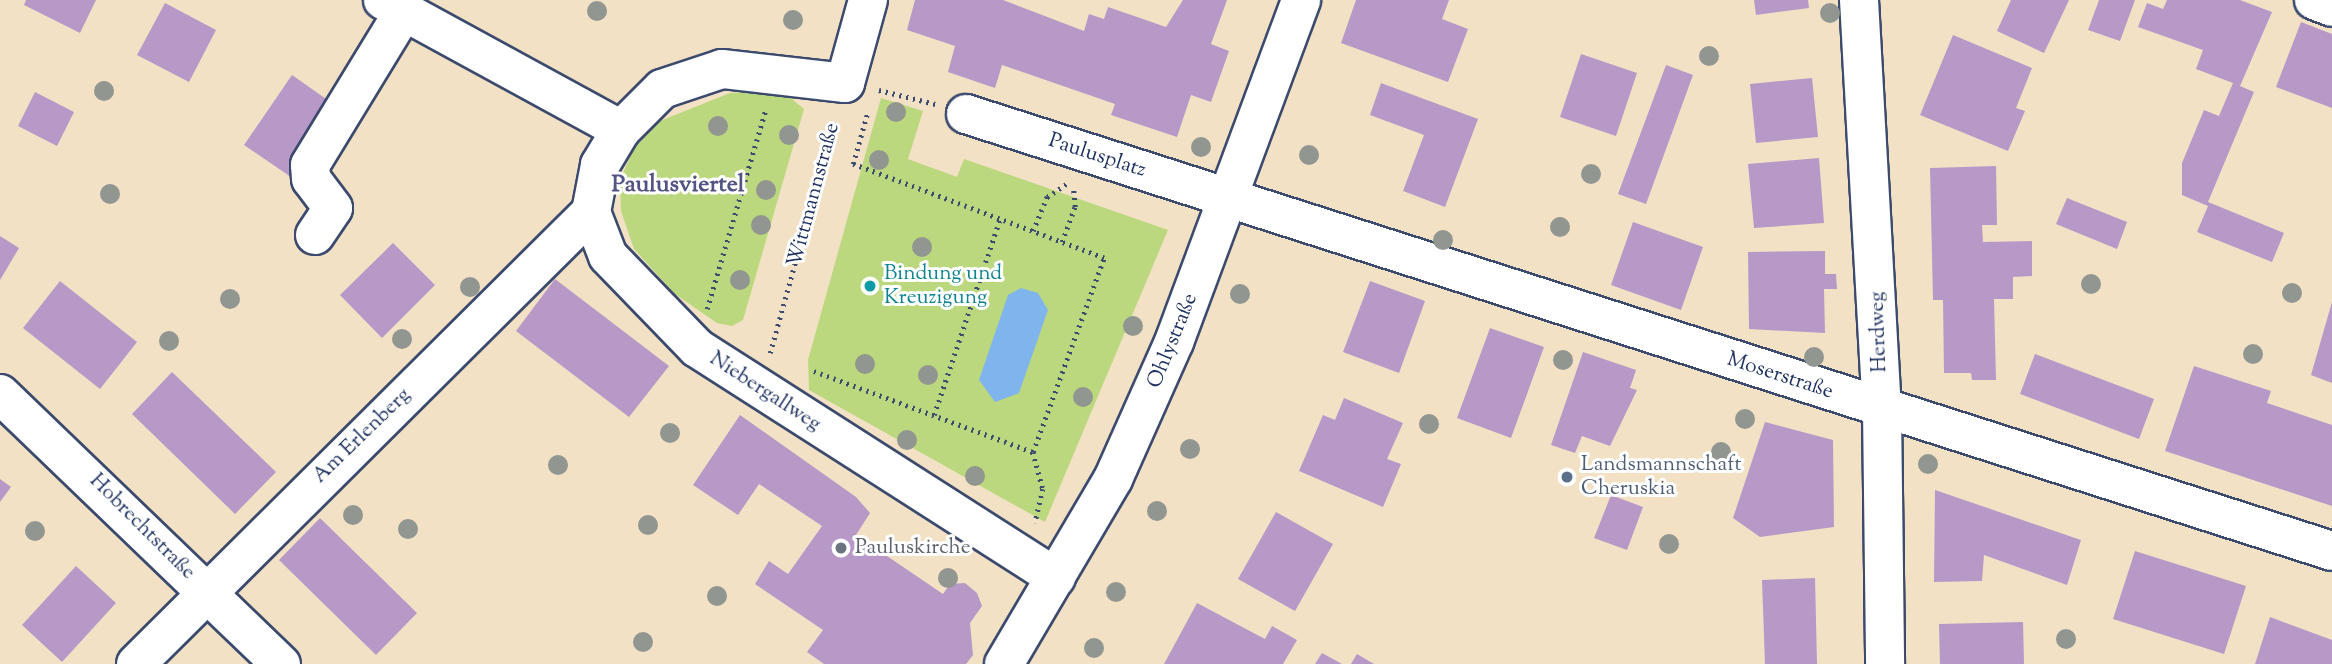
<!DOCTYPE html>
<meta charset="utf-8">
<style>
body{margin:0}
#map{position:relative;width:2332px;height:664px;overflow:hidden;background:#f3e1c5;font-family:"Sorts Mill Goudy",serif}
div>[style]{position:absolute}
.green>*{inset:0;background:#bbd87e}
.water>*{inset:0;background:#80b4ed}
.building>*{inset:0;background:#b898c7}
.path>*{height:4.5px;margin-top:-2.25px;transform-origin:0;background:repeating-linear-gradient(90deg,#3b4a6d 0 2px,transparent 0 7px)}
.roads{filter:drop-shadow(2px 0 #3b4a6d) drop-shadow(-2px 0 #3b4a6d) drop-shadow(0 2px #3b4a6d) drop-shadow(0 -2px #3b4a6d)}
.minor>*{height:38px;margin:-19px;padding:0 19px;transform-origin:19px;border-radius:19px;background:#fff}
.trees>*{width:20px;height:20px;margin:-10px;border-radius:50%;background:#929691}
.dots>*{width:19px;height:19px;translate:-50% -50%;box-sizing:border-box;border:4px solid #fff;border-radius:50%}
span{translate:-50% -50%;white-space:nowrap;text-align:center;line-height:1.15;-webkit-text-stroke:6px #fff;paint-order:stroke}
.street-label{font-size:21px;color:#1b2f5e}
.culture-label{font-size:21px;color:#0d838f}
.left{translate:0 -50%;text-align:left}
.service-label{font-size:21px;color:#4e5e75}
.worship-label{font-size:21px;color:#5b616d}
.quarter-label{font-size:24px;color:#525483;font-weight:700}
</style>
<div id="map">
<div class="green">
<div style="clip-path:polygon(782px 91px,804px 109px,743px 320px,732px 326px,717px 323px,675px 294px,634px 249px,621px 211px,620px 179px,635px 147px,660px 121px,730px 93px)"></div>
<div style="clip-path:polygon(881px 98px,923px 111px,908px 159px,957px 177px,964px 159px,1168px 230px,1045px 522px,809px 390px,808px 360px)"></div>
</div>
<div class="water">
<div style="clip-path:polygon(1021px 288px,1038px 293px,1048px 310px,1019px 393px,995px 402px,979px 380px,1008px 295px)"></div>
</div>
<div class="building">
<div style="clip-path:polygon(26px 0,96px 0,80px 33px,24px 5px)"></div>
<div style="clip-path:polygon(915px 0,1003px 0,1084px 31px,1089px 14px,1104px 19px,1108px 7px,1166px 27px,1183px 0,1227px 0,1211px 44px,1229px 51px,1211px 102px,1191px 95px,1177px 137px,1111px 115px,1115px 104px,1002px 65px,995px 88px,948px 72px,955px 46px,907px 30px)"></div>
<div style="clip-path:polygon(1356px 0,1449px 0,1442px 19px,1468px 29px,1448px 82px,1341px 43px)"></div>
<div style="clip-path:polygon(1754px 0,1808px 0,1809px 8px,1756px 15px)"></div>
<div style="clip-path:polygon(2011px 0,2069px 0,2044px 53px,1997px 31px)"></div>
<div style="clip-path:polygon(2099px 0,2135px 0,2120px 41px,2088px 30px)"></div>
<div style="clip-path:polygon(2167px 0,2240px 0,2272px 12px,2240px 86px,2254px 92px,2208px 202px,2284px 233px,2272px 262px,2197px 232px,2208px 206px,2182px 195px,2182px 163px,2204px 110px,2219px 116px,2233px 83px,2196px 69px,2203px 50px,2138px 27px,2147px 3px,2163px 9px)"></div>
<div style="clip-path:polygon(165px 3px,216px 30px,189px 82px,137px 55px)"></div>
<div style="clip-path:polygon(2301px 22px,2332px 34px,2332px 108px,2276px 87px)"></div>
<div style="clip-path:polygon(1953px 35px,2032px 68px,2016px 108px,2025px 111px,2008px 151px,1920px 115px)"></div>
<div style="clip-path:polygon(1581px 54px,1637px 73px,1616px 136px,1560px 117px)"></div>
<div style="clip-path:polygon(1666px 65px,1693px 75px,1646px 204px,1618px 194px)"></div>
<div style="clip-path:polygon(292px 75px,339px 108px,291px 177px,244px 145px)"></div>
<div style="clip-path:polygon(1812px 78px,1818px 137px,1756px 143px,1750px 84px)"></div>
<div style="clip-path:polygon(1381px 83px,1478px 119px,1445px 207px,1403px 191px,1424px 135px,1370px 115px)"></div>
<div style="clip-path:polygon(35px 92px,74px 112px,57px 146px,18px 126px)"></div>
<div style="clip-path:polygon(1819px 158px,1824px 223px,1754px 228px,1748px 164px)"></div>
<div style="clip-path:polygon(1996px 166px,1997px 225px,1982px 225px,1983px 242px,2032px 241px,2032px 276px,2013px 277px,2013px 299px,1994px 299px,1996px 380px,1972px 380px,1971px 373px,1944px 373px,1943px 300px,1933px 300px,1930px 168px)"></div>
<div style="clip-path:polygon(2067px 198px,2127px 222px,2117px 249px,2056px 224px)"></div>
<div style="clip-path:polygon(1633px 222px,1703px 247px,1681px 310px,1611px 285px)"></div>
<div style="clip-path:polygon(0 236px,19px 248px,0 280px)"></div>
<div style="clip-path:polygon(393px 243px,435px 285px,382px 338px,340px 295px)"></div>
<div style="clip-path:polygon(1825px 251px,1825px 274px,1836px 274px,1837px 289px,1824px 289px,1825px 333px,1749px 329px,1748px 252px)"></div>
<div style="clip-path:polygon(555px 279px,669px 366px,629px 417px,516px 331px)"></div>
<div style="clip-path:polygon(60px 281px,137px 342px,100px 389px,23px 328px)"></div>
<div style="clip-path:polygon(1370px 281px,1425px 301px,1399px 373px,1343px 352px)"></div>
<div style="clip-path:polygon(2332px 302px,2332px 383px,2311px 375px)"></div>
<div style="clip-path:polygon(1490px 328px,1544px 347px,1511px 438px,1457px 418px)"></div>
<div style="clip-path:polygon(1583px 352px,1636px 370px,1630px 388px,1637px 390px,1610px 446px,1582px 436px,1575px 453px,1551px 445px)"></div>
<div style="clip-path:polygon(2035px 354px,2154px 399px,2139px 439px,2020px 394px)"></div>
<div style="clip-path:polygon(2194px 366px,2271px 391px,2267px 403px,2332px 425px,2332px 506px,2165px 451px)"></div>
<div style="clip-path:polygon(172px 372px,276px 472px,235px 514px,132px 414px)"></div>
<div style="clip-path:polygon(1344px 398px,1403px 423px,1387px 459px,1401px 464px,1383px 507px,1299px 471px,1323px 415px,1335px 420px)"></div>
<div style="clip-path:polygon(740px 415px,856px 497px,870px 513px,856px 535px,943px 594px,950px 584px,965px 583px,977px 593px,982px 606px,970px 623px,973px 655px,966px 664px,824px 664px,807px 652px,823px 630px,755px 584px,769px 561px,788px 574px,822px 526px,759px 484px,738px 515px,693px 485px)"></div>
<div style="clip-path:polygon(1765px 422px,1833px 440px,1834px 527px,1760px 537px,1733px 518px)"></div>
<div style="clip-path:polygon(0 479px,11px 487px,0 502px)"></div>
<div style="clip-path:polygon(1935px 490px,2081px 540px,2067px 585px,1984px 555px,1982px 581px,1934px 582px)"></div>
<div style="clip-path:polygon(1611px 495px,1643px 507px,1627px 550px,1594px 538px)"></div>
<div style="clip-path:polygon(1276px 512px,1333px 544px,1295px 611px,1238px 579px)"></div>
<div style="clip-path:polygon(320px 518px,417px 613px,376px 655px,279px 560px)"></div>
<div style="clip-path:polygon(2135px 551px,2246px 586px,2224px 654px,2113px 619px)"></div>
<div style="clip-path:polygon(76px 566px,116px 603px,62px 662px,22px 625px)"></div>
<div style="clip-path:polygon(1815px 578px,1817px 664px,1765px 664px,1762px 580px)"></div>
<div style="clip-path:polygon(1197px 603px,1265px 639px,1272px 626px,1297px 640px,1283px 664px,1164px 664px)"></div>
<div style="clip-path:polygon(2270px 617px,2332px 640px,2332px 664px,2255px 664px)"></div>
<div style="clip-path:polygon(2023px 622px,2024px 664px,1940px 664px,1939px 624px)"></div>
<div style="clip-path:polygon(1322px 653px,1342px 664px,1315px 664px)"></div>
<div style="clip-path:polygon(1357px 654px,1374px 664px,1351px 664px)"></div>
</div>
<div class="path">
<div style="left:879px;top:90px;width:58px;rotate:14deg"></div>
<div style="left:1033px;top:231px;width:37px;rotate:-68deg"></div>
<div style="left:1047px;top:197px;width:25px;rotate:-34deg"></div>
<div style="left:1062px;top:242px;width:37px;rotate:-70deg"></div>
<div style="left:1075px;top:207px;width:21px;rotate:-95deg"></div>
<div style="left:707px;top:309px;width:209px;rotate:-73.6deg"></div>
<div style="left:770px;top:353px;width:243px;rotate:-74.5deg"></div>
<div style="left:814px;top:371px;width:233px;rotate:20.3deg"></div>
<div style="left:1033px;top:452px;width:207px;rotate:-69.9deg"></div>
<div style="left:1104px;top:258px;width:268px;rotate:-159.5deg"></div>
<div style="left:853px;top:164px;width:55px;rotate:-74.2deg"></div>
<div style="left:934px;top:415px;width:207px;rotate:-71.4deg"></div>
<div style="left:1033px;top:452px;width:38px;rotate:75deg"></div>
<div style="left:1043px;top:489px;width:35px;rotate:103deg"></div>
</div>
<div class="roads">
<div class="minor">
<div style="left:383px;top:0;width:271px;rotate:28.6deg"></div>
<div style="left:868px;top:0;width:86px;rotate:105.5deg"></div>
<div style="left:845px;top:83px;width:124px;rotate:-173.5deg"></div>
<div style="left:722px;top:69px;width:63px;rotate:161.6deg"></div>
<div style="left:662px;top:89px;width:58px;rotate:135deg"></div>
<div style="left:621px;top:130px;width:41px;rotate:121deg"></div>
<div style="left:600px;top:165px;width:48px;rotate:100.8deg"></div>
<div style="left:591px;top:212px;width:47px;rotate:68.9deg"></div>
<div style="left:608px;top:256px;width:128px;rotate:45.9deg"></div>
<div style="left:697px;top:348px;width:426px;rotate:32.6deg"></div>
<div style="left:1859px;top:0;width:410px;rotate:86.8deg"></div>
<div style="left:1882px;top:409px;width:255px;rotate:89.3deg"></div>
<div style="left:2314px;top:0;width:19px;rotate:21deg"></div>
<div style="left:966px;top:114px;width:1434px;rotate:17.74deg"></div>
<div style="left:315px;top:235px;width:32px;rotate:-56deg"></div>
<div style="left:333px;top:208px;width:36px;rotate:-127deg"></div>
<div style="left:311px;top:179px;width:14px;rotate:-94deg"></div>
<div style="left:310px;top:165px;width:180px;rotate:-58.6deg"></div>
<div style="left:0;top:394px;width:390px;rotate:43.9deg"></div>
<div style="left:136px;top:664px;width:641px;rotate:-44.81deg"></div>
<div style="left:1004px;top:664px;width:215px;rotate:-59.5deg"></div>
<div style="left:1113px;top:479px;width:150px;rotate:-66deg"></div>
<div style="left:1174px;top:342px;width:365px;rotate:-69.6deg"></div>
</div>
</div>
<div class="trees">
<div style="left:597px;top:11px"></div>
<div style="left:1830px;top:13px"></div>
<div style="left:793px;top:20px"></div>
<div style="left:1709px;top:56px"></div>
<div style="left:104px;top:91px"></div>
<div style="left:896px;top:112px"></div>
<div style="left:718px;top:126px"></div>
<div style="left:789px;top:135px"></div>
<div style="left:1201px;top:147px"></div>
<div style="left:1309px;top:155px"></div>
<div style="left:879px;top:160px"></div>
<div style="left:1591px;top:174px"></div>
<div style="left:766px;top:190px"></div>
<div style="left:110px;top:194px"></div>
<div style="left:761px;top:225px"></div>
<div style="left:1560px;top:227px"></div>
<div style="left:1443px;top:240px"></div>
<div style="left:922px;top:247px"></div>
<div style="left:740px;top:280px"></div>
<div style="left:2091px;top:284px"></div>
<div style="left:470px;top:287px"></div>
<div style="left:2292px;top:293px"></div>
<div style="left:1240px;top:294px"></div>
<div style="left:230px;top:299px"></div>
<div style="left:1133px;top:326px"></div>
<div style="left:402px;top:339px"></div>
<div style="left:169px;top:341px"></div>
<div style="left:2253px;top:354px"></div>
<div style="left:1814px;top:357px"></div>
<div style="left:1563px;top:360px"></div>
<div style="left:865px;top:364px"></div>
<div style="left:928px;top:375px"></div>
<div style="left:1083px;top:397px"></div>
<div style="left:1745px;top:419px"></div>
<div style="left:1429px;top:424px"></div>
<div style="left:670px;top:433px"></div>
<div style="left:907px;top:440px"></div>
<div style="left:1190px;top:449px"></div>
<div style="left:1721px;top:452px"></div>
<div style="left:1928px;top:464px"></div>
<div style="left:558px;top:465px"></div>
<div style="left:975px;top:476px"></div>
<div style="left:1157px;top:511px"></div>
<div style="left:353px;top:515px"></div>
<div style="left:648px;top:525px"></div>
<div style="left:408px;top:529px"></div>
<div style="left:35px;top:531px"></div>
<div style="left:1669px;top:544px"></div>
<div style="left:948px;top:578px"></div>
<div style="left:1116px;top:592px"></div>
<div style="left:717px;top:596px"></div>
<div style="left:2066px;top:639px"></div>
<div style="left:643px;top:642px"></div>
<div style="left:1094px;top:648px"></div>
</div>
<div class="dots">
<div style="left:870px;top:286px;background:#0f9aa8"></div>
<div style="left:1567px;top:477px;background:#5c6f8a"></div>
<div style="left:841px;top:548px;background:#6b7280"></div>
</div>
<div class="street-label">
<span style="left:1097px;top:156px;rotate:18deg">Paulusplatz</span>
<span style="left:814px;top:195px;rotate:-75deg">Wittmannstraße</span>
<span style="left:1879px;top:332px;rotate:-92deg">Herdweg</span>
<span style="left:1173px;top:341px;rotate:-68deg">Ohlystraße</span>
<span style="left:1780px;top:376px;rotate:18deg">Moserstraße</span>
<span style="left:765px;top:392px;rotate:33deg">Niebergallweg</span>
<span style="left:362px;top:436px;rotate:-44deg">Am Erlenberg</span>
<span style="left:142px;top:527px;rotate:45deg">Hobrechtstraße</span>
</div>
<div class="culture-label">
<span class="left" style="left:884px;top:286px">Bindung und<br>Kreuzigung</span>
</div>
<div class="service-label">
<span class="left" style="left:1581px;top:477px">Landsmannschaft<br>Cheruskia</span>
</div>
<div class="worship-label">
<span class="left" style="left:855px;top:548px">Pauluskirche</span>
</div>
<div class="quarter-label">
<span style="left:678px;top:186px">Paulusviertel</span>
</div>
</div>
